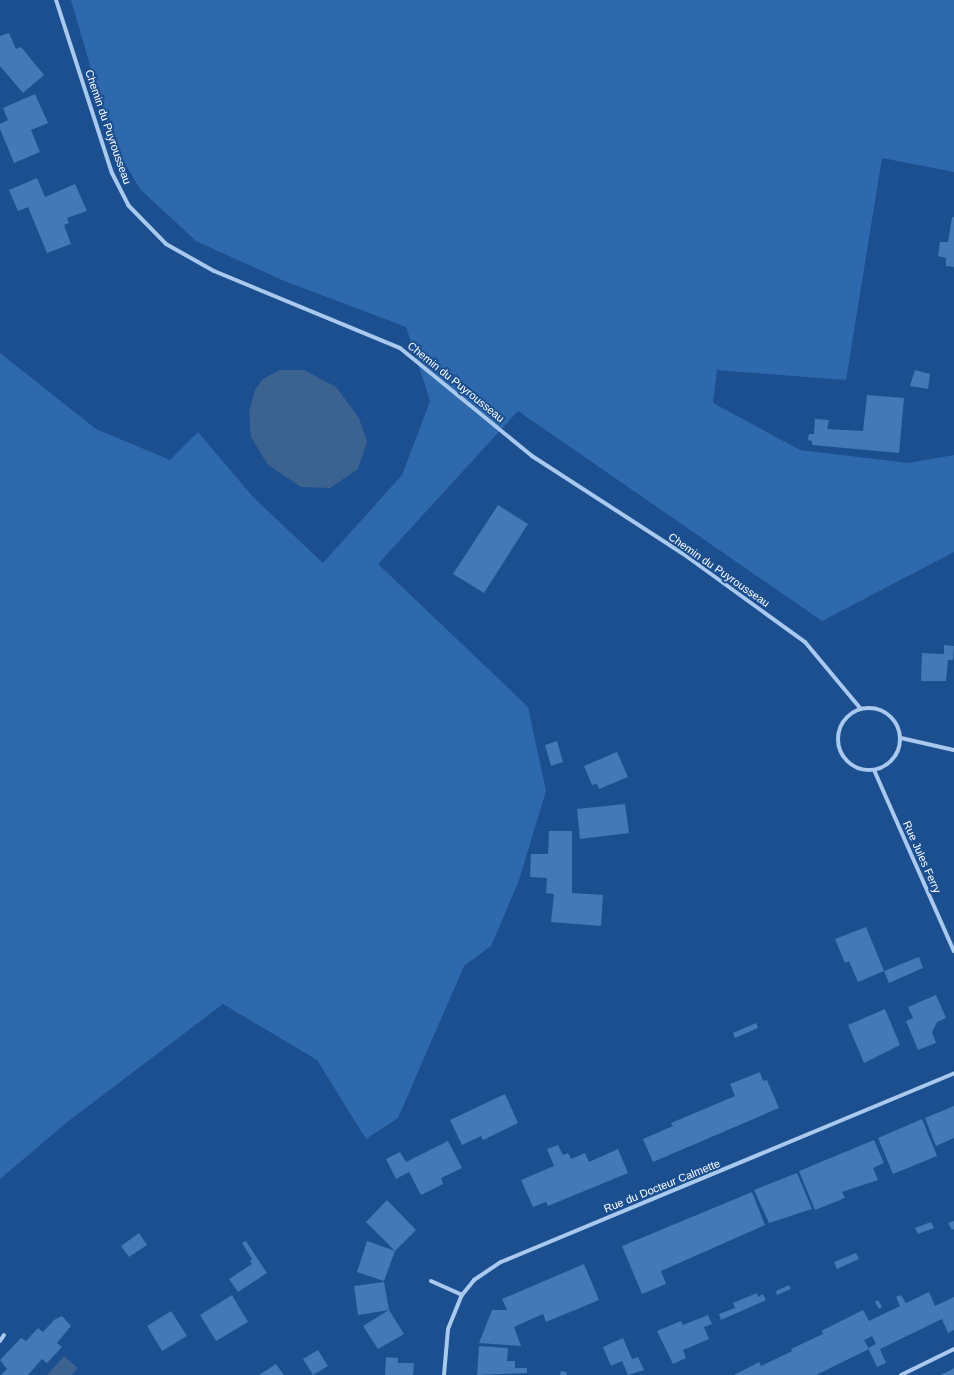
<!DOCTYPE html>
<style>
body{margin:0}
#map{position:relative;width:954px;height:1375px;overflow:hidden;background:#1b4f8f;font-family:Helvetica,sans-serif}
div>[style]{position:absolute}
.green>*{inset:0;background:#2e69ad}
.water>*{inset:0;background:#3c6290}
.building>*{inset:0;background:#4478b7}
.minor>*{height:4px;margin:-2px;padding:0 2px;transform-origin:2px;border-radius:2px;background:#a9c9ee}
.minor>.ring{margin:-2px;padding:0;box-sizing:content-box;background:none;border:4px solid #a9c9ee;border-radius:50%}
span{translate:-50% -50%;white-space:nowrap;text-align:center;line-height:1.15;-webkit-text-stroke:4px #1b4f8f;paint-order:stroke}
.street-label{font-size:11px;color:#fff}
</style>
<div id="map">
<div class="green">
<div style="clip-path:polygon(71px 0,954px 0,954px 172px,882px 158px,846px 380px,717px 370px,713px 403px,800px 450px,908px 463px,954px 455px,954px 552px,822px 621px,518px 411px,378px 564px,528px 707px,546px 791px,518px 883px,491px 946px,464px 966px,398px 1118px,366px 1139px,317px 1060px,223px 1004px,66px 1123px,0 1179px,0 353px,96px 429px,170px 460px,198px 432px,253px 497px,323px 563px,402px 475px,430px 401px,406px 327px,282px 280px,196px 241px,140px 189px,113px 144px)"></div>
</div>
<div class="water">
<div style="clip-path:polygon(280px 370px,304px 370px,336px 387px,359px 418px,367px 442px,358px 469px,330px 488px,301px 487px,268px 465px,251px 437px,249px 412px,255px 390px,263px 379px)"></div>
<div style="clip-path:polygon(64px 1356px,78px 1368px,71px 1375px,47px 1375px)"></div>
</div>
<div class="building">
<div style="clip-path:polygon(9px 33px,16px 49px,21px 47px,44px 75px,23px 93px,0 66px,0 36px)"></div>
<div style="clip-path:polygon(35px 94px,48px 123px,31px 130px,40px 152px,14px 163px,0 129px,0 124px,8px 120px,3px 108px)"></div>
<div style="clip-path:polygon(37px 178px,45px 197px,75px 184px,87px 211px,67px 218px,69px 223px,64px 225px,71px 244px,47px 253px,28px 207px,18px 211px,9px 190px)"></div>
<div style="clip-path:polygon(952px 217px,954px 217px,954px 267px,946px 266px,946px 258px,938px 256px,940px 242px,948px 242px)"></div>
<div style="clip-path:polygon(915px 370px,930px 374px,928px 389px,910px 386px)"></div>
<div style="clip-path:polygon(867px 395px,904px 398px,899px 453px,812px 445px,812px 441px,808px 440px,809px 434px,814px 434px,815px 419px,829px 420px,827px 429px,863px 431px)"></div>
<div style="clip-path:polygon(498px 505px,528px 524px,484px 593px,453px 574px)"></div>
<div style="clip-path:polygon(944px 645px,954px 646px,953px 660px,948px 660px,946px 681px,921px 681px,922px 653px,944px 654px)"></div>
<div style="clip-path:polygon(557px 741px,563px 762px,551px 766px,545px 745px)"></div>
<div style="clip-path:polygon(617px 752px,628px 777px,599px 789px,597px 784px,592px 785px,584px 766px)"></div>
<div style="clip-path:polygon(625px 804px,629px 833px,580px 839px,577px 809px)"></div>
<div style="clip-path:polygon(549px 831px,572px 831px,572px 893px,603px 895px,601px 926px,551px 922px,554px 894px,546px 893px,547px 878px,530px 877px,531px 854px,548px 854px)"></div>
<div style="clip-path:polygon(866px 927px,884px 971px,858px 982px,849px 961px,845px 963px,835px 939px)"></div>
<div style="clip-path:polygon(919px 957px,923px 968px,889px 983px,884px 971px)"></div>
<div style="clip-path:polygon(936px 995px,946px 1018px,937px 1022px,932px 1032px,936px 1043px,918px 1050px,906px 1021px,913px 1018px,908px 1007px)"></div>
<div style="clip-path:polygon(885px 1009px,900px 1045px,864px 1063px,848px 1025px)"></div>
<div style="clip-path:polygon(756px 1023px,758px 1028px,735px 1038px,733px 1033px)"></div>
<div style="clip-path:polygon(760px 1072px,763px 1081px,767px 1080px,779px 1108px,653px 1162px,643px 1139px,673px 1126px,671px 1123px,735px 1096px,730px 1084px)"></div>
<div style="clip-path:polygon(505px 1094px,518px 1123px,483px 1140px,481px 1136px,462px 1145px,450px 1120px)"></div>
<div style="clip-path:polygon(954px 1106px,954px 1138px,936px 1146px,925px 1118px)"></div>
<div style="clip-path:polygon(922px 1119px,937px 1156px,893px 1174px,878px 1138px)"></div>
<div style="clip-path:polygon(874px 1140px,884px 1163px,873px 1168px,878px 1180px,842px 1192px,845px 1198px,815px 1210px,799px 1171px)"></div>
<div style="clip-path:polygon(448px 1141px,462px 1168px,441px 1178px,443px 1184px,421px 1195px,409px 1172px,396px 1179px,386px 1159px,400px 1152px,406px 1162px)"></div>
<div style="clip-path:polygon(558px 1145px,563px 1155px,568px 1153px,571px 1159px,585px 1153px,589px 1162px,618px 1149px,628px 1173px,548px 1206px,546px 1202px,533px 1207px,521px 1180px,554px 1166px,547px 1149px)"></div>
<div style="clip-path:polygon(797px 1173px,812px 1209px,769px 1223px,754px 1190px)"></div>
<div style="clip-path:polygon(752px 1192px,765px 1225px,661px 1271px,666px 1284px,642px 1294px,622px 1246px)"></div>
<div style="clip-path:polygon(387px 1200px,416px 1230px,395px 1251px,384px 1281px,357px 1272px,367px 1241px,395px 1251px,366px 1222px)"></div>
<div style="clip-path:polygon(954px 1221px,954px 1229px,952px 1230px,948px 1223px)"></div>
<div style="clip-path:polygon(931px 1222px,934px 1228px,918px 1234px,915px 1228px)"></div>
<div style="clip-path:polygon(139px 1233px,147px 1245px,129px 1257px,121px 1246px)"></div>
<div style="clip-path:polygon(246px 1241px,267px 1273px,238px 1292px,229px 1279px,252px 1264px,250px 1261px,252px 1259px,242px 1243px)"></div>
<div style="clip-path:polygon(856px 1253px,859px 1259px,837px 1269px,834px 1262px)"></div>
<div style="clip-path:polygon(584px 1264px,599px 1300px,546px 1322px,543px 1314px,514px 1327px,521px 1346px,479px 1343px,492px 1310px,507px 1310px,502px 1299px)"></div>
<div style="clip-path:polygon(384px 1282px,389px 1310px,404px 1334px,378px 1349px,363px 1326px,389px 1310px,358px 1315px,354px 1286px)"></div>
<div style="clip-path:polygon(789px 1285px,791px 1289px,777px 1295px,776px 1291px)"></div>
<div style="clip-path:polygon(929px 1292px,935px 1306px,954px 1297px,954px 1330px,948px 1333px,942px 1319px,880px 1349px,886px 1363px,877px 1367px,868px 1348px,876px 1344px,872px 1336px,864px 1340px,869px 1349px,816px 1375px,734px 1375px,759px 1362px,761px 1366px,792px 1351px,791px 1349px,823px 1334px,821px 1331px,863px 1310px,869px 1321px,900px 1306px,896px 1297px,901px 1295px,906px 1303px)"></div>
<div style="clip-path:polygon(757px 1293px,758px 1297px,763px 1294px,766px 1300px,721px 1320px,719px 1314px,735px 1308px,733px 1303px)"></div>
<div style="clip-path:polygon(232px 1295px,248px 1322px,216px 1341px,200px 1315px)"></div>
<div style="clip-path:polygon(878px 1300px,882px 1307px,879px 1309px,875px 1302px)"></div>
<div style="clip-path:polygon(171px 1311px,187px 1336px,162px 1351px,147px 1326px)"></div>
<div style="clip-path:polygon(708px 1315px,712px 1324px,704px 1327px,709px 1339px,683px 1350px,686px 1358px,673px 1364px,657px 1331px,681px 1321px,683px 1325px)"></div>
<div style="clip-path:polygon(62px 1316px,71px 1326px,57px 1343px,62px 1347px,47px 1363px,42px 1359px,28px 1375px,1px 1375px,7px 1369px,0 1360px,21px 1338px,26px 1341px,38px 1328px,43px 1332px,54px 1320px)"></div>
<div style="clip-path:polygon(623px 1338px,632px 1359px,638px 1357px,644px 1370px,628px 1375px,622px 1361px,611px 1366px,603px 1347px)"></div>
<div style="clip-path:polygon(479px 1346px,508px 1348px,507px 1361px,515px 1361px,515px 1368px,527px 1368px,527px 1373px,477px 1375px)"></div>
<div style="clip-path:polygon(318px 1350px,328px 1366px,313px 1375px,303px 1359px)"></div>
<div style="clip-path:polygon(386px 1357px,398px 1358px,398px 1363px,414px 1363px,413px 1375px,385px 1375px)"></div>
<div style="clip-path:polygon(276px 1364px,284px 1375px,259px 1375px)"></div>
<div style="clip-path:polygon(954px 1368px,954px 1375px,940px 1375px,951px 1370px)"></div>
<div style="clip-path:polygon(561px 1371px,566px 1372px,567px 1375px,560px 1375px)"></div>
</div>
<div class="minor">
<div style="left:56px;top:0;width:182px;rotate:72.1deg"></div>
<div style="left:112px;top:173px;width:36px;rotate:63deg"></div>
<div style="left:128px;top:205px;width:54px;rotate:45.7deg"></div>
<div style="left:166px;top:244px;width:55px;rotate:29.4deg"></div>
<div style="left:214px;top:271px;width:201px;rotate:22.5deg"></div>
<div style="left:400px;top:348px;width:171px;rotate:39.3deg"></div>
<div style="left:532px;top:456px;width:179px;rotate:32.9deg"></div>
<div style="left:682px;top:553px;width:152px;rotate:35.9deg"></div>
<div style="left:805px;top:642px;width:86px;rotate:50.2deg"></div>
<div class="ring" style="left:838px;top:708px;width:58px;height:58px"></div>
<div style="left:901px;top:738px;width:54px;rotate:12.8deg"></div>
<div style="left:874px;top:770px;width:198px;rotate:66.2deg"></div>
<div style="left:431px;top:1281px;width:34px;rotate:24deg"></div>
<div style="left:0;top:1341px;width:7px;rotate:-56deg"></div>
<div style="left:444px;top:1375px;width:46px;rotate:-85deg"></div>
<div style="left:448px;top:1329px;width:37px;rotate:-68deg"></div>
<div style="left:462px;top:1295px;width:19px;rotate:-51deg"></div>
<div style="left:474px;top:1280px;width:32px;rotate:-34deg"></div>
<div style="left:501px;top:1262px;width:491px;rotate:-22.6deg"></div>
<div style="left:901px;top:1375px;width:59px;rotate:-26.1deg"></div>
</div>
<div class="street-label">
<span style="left:108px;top:127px;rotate:71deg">Chemin du Puyrousseau</span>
<span style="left:456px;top:382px;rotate:39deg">Chemin du Puyrousseau</span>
<span style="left:719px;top:570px;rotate:35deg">Chemin du Puyrousseau</span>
<span style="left:922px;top:857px;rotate:66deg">Rue Jules Ferry</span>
<span style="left:662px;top:1186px;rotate:-22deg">Rue du Docteur Calmette</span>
</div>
</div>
